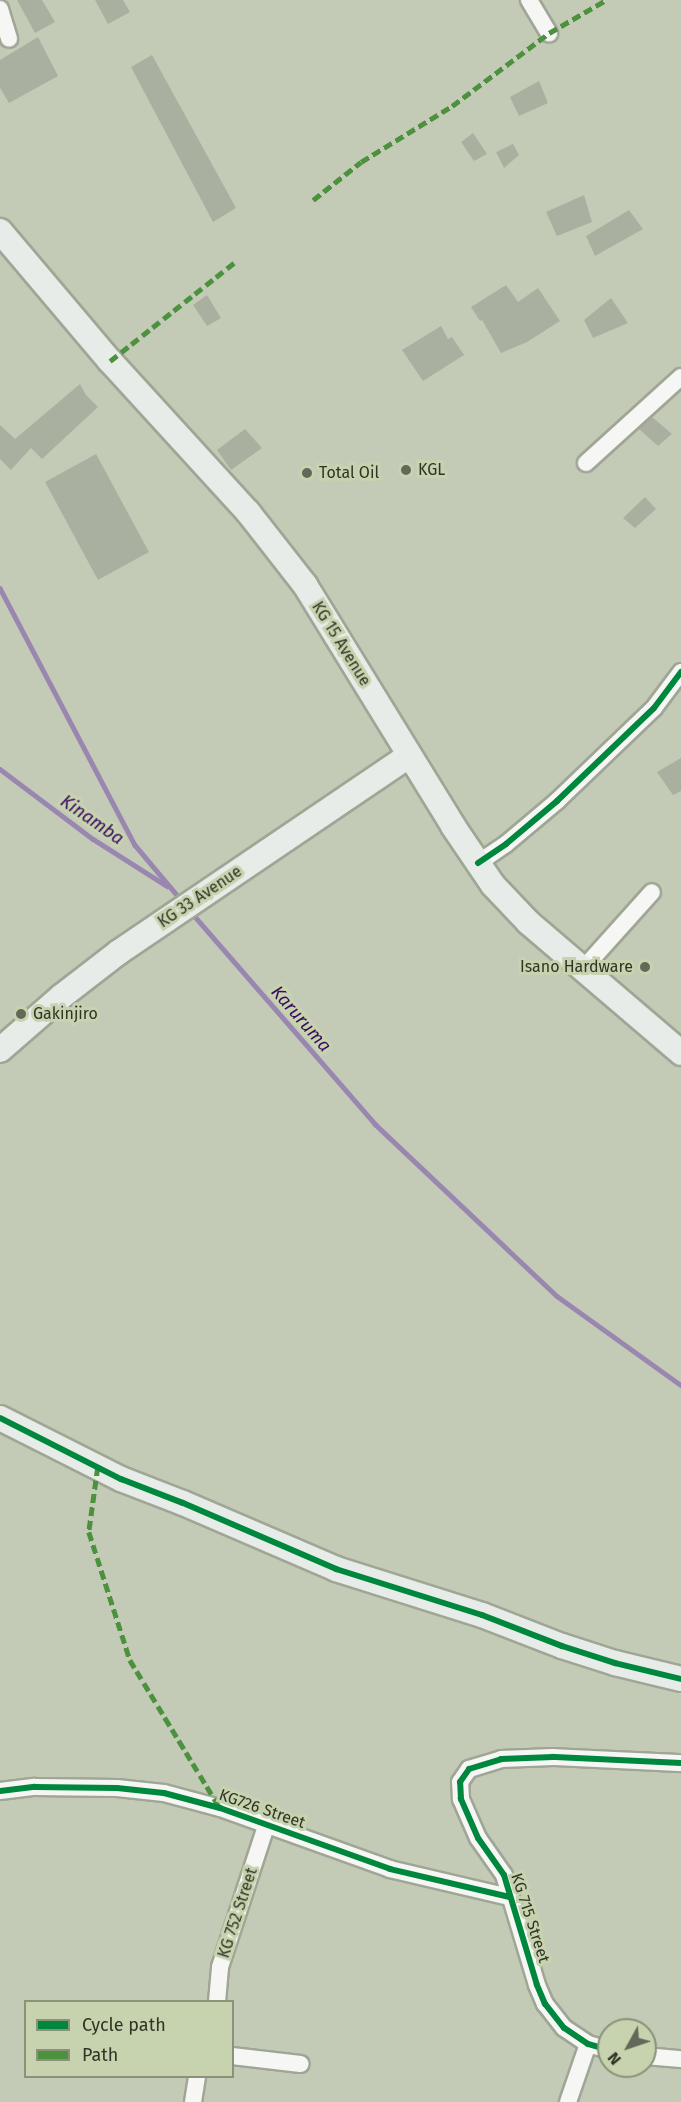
<!DOCTYPE html>
<style>
body{margin:0}
#map{position:relative;width:681px;height:2102px;overflow:hidden;background:#c3cbb6;font-family:"Fira Sans",sans-serif}
div>[style]{position:absolute}
.stream>*{height:4.5px;margin:-2.25px;padding:0 2.25px;transform-origin:2.25px;border-radius:2.25px;background:#9987b0}
.building>*{inset:0;background:#aab0a0}
.roads{filter:drop-shadow(2px 0 #9fa695) drop-shadow(-2px 0 #9fa695) drop-shadow(0 2px #9fa695) drop-shadow(0 -2px #9fa695)}
.street>*{height:16px;margin:-8px;padding:0 8px;transform-origin:8px;border-radius:8px;background:#f6f7f4}
.secondary>*{height:24px;margin:-12px;padding:0 12px;transform-origin:12px;border-radius:12px;background:#e7ece8}
.quiet>*{height:4.5px;margin-top:-2.25px;transform-origin:0;background:repeating-linear-gradient(90deg,#4c913d 0 9px,transparent 0 13.5px)}
.cycleway>*{height:6px;margin:-3px;padding:0 3px;transform-origin:3px;border-radius:3px;background:#00873e}
.dots>*{width:16px;height:16px;translate:-50% -50%;box-sizing:border-box;border:3px solid #c6d3ae;border-radius:50%}
span{translate:-50% -50%;white-space:nowrap;text-align:center;line-height:1.15;-webkit-text-stroke:6px #c6d3ae;paint-order:stroke}
.poi-label{font-size:16px;color:#2f3425}
.left{translate:0 -50%;text-align:left}
.right{translate:-100% -50%;text-align:right}
.street-label{font-size:16px;color:#2f3425}
.water-label{font-size:18px;color:#390a60;font-style:italic}
.legend{position:absolute;left:24px;top:2000px;width:210px;height:78px;box-sizing:border-box;background:#c6d3ae;border:2px solid #8a9377;margin:0;padding:8px 10px;list-style:none;font-size:18px;color:#2f3425}
.legend li{display:flex;align-items:center;gap:12px;height:30px}
.legend b{width:30px;border:2px solid #8a9377}
.north{position:absolute;left:597px;top:2018px;width:60px;height:60px;box-sizing:border-box;background:#c6d3ae;border:2px solid #8a9377;border-radius:50%;rotate:230deg;font-size:16px;font-weight:700;line-height:24px;text-align:center;color:#2f3425}
.north::after{content:'';display:block;margin:auto;width:21px;height:27px;background:#636958;clip-path:polygon(50% 0,100% 100%,50% 72%,0 100%)}
</style>
<div id="map">
<div class="stream">
<div style="left:0;top:588px;width:290px;rotate:62.3deg"></div>
<div style="left:135px;top:845px;width:73px;rotate:50deg"></div>
<div style="left:0;top:769px;width:116px;rotate:37deg"></div>
<div style="left:93px;top:839px;width:88px;rotate:32.4deg"></div>
<div style="left:191px;top:912px;width:281px;rotate:49deg"></div>
<div style="left:375px;top:1124px;width:250px;rotate:43.4deg"></div>
<div style="left:557px;top:1296px;width:153px;rotate:35.7deg"></div>
</div>
<div class="building">
<div style="clip-path:polygon(17px 0,42px 0,55px 22px,35px 33px)"></div>
<div style="clip-path:polygon(95px 0,123px 0,130px 12px,108px 24px)"></div>
<div style="clip-path:polygon(38px 37px,58px 76px,9px 103px,0 88px,0 60px)"></div>
<div style="clip-path:polygon(152px 55px,236px 208px,213px 222px,131px 67px)"></div>
<div style="clip-path:polygon(539px 81px,548px 103px,519px 116px,510px 97px)"></div>
<div style="clip-path:polygon(473px 133px,487px 154px,474px 161px,461px 142px)"></div>
<div style="clip-path:polygon(513px 144px,519px 155px,504px 168px,496px 152px)"></div>
<div style="clip-path:polygon(584px 195px,592px 222px,557px 236px,546px 212px)"></div>
<div style="clip-path:polygon(629px 210px,643px 229px,595px 256px,586px 236px)"></div>
<div style="clip-path:polygon(506px 285px,518px 302px,538px 288px,560px 321px,527px 342px,501px 353px,482px 320px,480px 321px,471px 307px)"></div>
<div style="clip-path:polygon(207px 295px,221px 318px,207px 326px,193px 305px)"></div>
<div style="clip-path:polygon(611px 298px,628px 323px,593px 338px,584px 320px)"></div>
<div style="clip-path:polygon(441px 326px,448px 339px,452px 337px,464px 355px,423px 381px,402px 350px)"></div>
<div style="clip-path:polygon(80px 384px,86px 395px,98px 407px,42px 459px,31px 448px,11px 470px,0 459px,0 425px,15px 439px)"></div>
<div style="clip-path:polygon(652px 417px,672px 434px,658px 446px,639px 429px)"></div>
<div style="clip-path:polygon(245px 429px,262px 448px,231px 470px,217px 450px)"></div>
<div style="clip-path:polygon(96px 454px,149px 552px,98px 580px,45px 482px)"></div>
<div style="clip-path:polygon(645px 497px,656px 509px,635px 528px,623px 518px)"></div>
<div style="clip-path:polygon(681px 758px,681px 791px,673px 795px,657px 772px)"></div>
</div>
<div class="roads">
<div class="street">
<div style="left:529px;top:0;width:39px;rotate:59deg"></div>
<div style="left:0;top:9px;width:31px;rotate:73deg"></div>
<div style="left:586px;top:463px;width:128px;rotate:-42.2deg"></div>
<div style="left:478px;top:863px;width:34px;rotate:-34deg"></div>
<div style="left:506px;top:844px;width:67px;rotate:-40.1deg"></div>
<div style="left:557px;top:801px;width:134px;rotate:-43.8deg"></div>
<div style="left:654px;top:708px;width:45px;rotate:-53.1deg"></div>
<div style="left:583px;top:969px;width:103px;rotate:-48.1deg"></div>
<div style="left:0;top:1791px;width:35px;rotate:-7deg"></div>
<div style="left:35px;top:1787px;width:82px;rotate:0.7deg"></div>
<div style="left:117px;top:1788px;width:47px;rotate:6.1deg"></div>
<div style="left:164px;top:1793px;width:58px;rotate:15deg"></div>
<div style="left:220px;top:1808px;width:181px;rotate:19.7deg"></div>
<div style="left:390px;top:1869px;width:122px;rotate:13.2deg"></div>
<div style="left:217px;top:2002px;width:35px;rotate:-85deg"></div>
<div style="left:220px;top:1967px;width:148px;rotate:-71.9deg"></div>
<div style="left:609px;top:2050px;width:22px;rotate:-164deg"></div>
<div style="left:588px;top:2044px;width:29px;rotate:-146deg"></div>
<div style="left:564px;top:2028px;width:31px;rotate:-128deg"></div>
<div style="left:545px;top:2004px;width:21px;rotate:-113deg"></div>
<div style="left:537px;top:1985px;width:115px;rotate:-106.7deg"></div>
<div style="left:504px;top:1875px;width:45px;rotate:-125.1deg"></div>
<div style="left:478px;top:1838px;width:43px;rotate:-113.6deg"></div>
<div style="left:461px;top:1799px;width:17px;rotate:-93deg"></div>
<div style="left:460px;top:1782px;width:16px;rotate:-55deg"></div>
<div style="left:469px;top:1769px;width:34px;rotate:-17deg"></div>
<div style="left:501px;top:1759px;width:52px;rotate:-2.2deg"></div>
<div style="left:553px;top:1757px;width:128px;rotate:2.7deg"></div>
<div style="left:232px;top:2056px;width:69px;rotate:6.6deg"></div>
<div style="left:645px;top:2056px;width:36px;rotate:5deg"></div>
<div style="left:193px;top:2102px;width:26px;rotate:-81deg"></div>
<div style="left:568px;top:2102px;width:61px;rotate:-71deg"></div>
</div>
<div class="secondary">
<div style="left:0;top:231px;width:170px;rotate:49.8deg"></div>
<div style="left:110px;top:361px;width:205px;rotate:47.6deg"></div>
<div style="left:248px;top:512px;width:93px;rotate:52deg"></div>
<div style="left:305px;top:585px;width:283px;rotate:58.4deg"></div>
<div style="left:453px;top:826px;width:71px;rotate:55.9deg"></div>
<div style="left:493px;top:885px;width:52px;rotate:46.5deg"></div>
<div style="left:529px;top:923px;width:200px;rotate:40.5deg"></div>
<div style="left:0;top:1050px;width:82px;rotate:-41.1deg"></div>
<div style="left:62px;top:996px;width:72px;rotate:-37.7deg"></div>
<div style="left:119px;top:952px;width:350px;rotate:-34.1deg"></div>
<div style="left:0;top:1418px;width:136px;rotate:26.8deg"></div>
<div style="left:121px;top:1479px;width:66px;rotate:21.2deg"></div>
<div style="left:183px;top:1503px;width:167px;rotate:23.3deg"></div>
<div style="left:336px;top:1569px;width:153px;rotate:17.5deg"></div>
<div style="left:482px;top:1615px;width:86px;rotate:21.2deg"></div>
<div style="left:562px;top:1646px;width:56px;rotate:17.8deg"></div>
<div style="left:615px;top:1663px;width:68px;rotate:13.6deg"></div>
</div>
</div>
<div class="quiet">
<div style="left:313px;top:200px;width:61px;rotate:-38.4deg"></div>
<div style="left:361px;top:162px;width:107px;rotate:-31.6deg"></div>
<div style="left:452px;top:106px;width:121px;rotate:-37deg"></div>
<div style="left:549px;top:33px;width:66px;rotate:-30.1deg"></div>
<div style="left:110px;top:361px;width:161px;rotate:-38.4deg"></div>
<div style="left:98px;top:1467px;width:66px;rotate:97.9deg"></div>
<div style="left:89px;top:1532px;width:134px;rotate:72.2deg"></div>
<div style="left:130px;top:1660px;width:173px;rotate:58.7deg"></div>
</div>
<div class="cycleway">
<div style="left:478px;top:863px;width:34px;rotate:-34deg"></div>
<div style="left:506px;top:844px;width:67px;rotate:-40.1deg"></div>
<div style="left:557px;top:801px;width:134px;rotate:-43.8deg"></div>
<div style="left:654px;top:708px;width:45px;rotate:-53.1deg"></div>
<div style="left:0;top:1418px;width:136px;rotate:26.8deg"></div>
<div style="left:121px;top:1479px;width:66px;rotate:21.2deg"></div>
<div style="left:183px;top:1503px;width:167px;rotate:23.3deg"></div>
<div style="left:336px;top:1569px;width:153px;rotate:17.5deg"></div>
<div style="left:482px;top:1615px;width:86px;rotate:21.2deg"></div>
<div style="left:562px;top:1646px;width:56px;rotate:17.8deg"></div>
<div style="left:615px;top:1663px;width:68px;rotate:13.6deg"></div>
<div style="left:0;top:1791px;width:35px;rotate:-7deg"></div>
<div style="left:35px;top:1787px;width:82px;rotate:0.7deg"></div>
<div style="left:117px;top:1788px;width:47px;rotate:6.1deg"></div>
<div style="left:164px;top:1793px;width:58px;rotate:15deg"></div>
<div style="left:220px;top:1808px;width:181px;rotate:19.7deg"></div>
<div style="left:390px;top:1869px;width:122px;rotate:13.2deg"></div>
<div style="left:609px;top:2050px;width:22px;rotate:-164deg"></div>
<div style="left:588px;top:2044px;width:29px;rotate:-146deg"></div>
<div style="left:564px;top:2028px;width:31px;rotate:-128deg"></div>
<div style="left:545px;top:2004px;width:21px;rotate:-113deg"></div>
<div style="left:537px;top:1985px;width:115px;rotate:-106.7deg"></div>
<div style="left:504px;top:1875px;width:45px;rotate:-125.1deg"></div>
<div style="left:478px;top:1838px;width:43px;rotate:-113.6deg"></div>
<div style="left:461px;top:1799px;width:17px;rotate:-93deg"></div>
<div style="left:460px;top:1782px;width:16px;rotate:-55deg"></div>
<div style="left:469px;top:1769px;width:34px;rotate:-17deg"></div>
<div style="left:501px;top:1759px;width:52px;rotate:-2.2deg"></div>
<div style="left:553px;top:1757px;width:128px;rotate:2.7deg"></div>
</div>
<div class="dots">
<div style="left:406px;top:470px;background:#636958"></div>
<div style="left:307px;top:473px;background:#636958"></div>
<div style="left:645px;top:967px;background:#636958"></div>
<div style="left:21px;top:1014px;background:#636958"></div>
</div>
<div class="poi-label">
<span class="left" style="left:418px;top:470px">KGL</span>
<span class="left" style="left:319px;top:473px">Total Oil</span>
<span class="right" style="left:633px;top:967px">Isano Hardware</span>
<span class="left" style="left:33px;top:1014px">Gakinjiro</span>
</div>
<div class="street-label">
<span style="left:341px;top:644px;rotate:58deg">KG 15 Avenue</span>
<span style="left:200px;top:897px;rotate:-34deg">KG 33 Avenue</span>
<span style="left:262px;top:1809px;rotate:19deg">KG726 Street</span>
<span style="left:238px;top:1913px;rotate:-72deg">KG 752 Street</span>
<span style="left:530px;top:1918px;rotate:72deg">KG 715 Street</span>
</div>
<div class="water-label">
<span style="left:92px;top:820px;rotate:35deg">Kinamba</span>
<span style="left:301px;top:1019px;rotate:49deg">Karuruma</span>
</div>
<ul class="legend">
<li><b style="height:8px;background:#00873e"></b>Cycle path</li>
<li><b style="height:8px;background:#4c913d"></b>Path</li>
</ul>
<div class="north">N</div>
</div>
